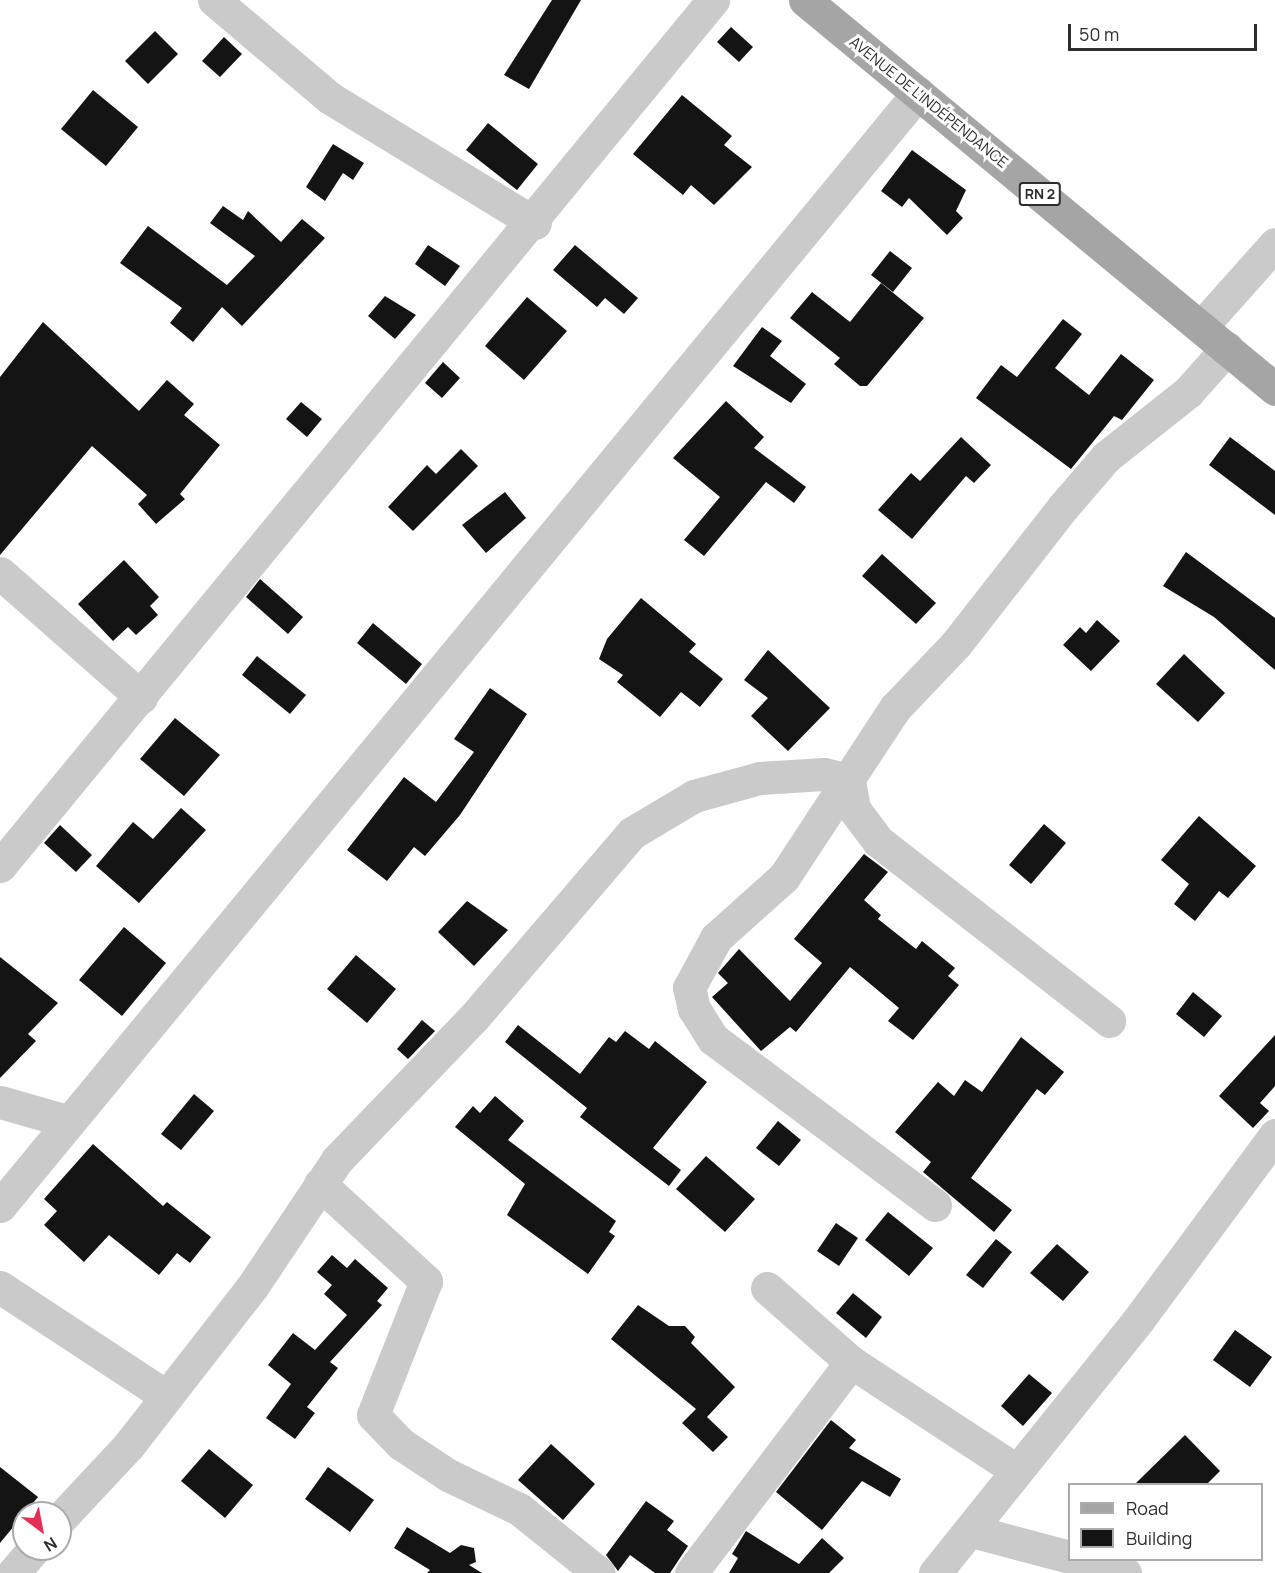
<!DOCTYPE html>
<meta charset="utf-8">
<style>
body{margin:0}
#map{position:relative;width:1275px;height:1573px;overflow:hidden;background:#fff;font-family:Manrope,sans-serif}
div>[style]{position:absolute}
.building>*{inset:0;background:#141414}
.minor>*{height:33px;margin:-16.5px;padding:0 16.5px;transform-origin:16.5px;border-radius:16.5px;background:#cacaca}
.major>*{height:33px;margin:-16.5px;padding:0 16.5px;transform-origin:16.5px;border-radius:16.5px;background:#a5a5a5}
span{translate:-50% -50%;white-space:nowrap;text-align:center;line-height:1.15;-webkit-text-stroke:6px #fff;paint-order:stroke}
.shield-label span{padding:2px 4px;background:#fff;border:2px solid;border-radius:4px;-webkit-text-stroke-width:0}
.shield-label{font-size:14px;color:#2d2d2d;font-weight:700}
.street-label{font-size:15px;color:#2d2d2d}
.legend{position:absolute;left:1068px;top:1483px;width:195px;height:78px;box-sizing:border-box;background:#fff;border:2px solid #ababab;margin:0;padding:8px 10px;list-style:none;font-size:18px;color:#2d2d2d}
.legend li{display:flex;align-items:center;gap:12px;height:30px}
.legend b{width:30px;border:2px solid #ababab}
.north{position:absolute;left:12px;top:1501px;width:60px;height:60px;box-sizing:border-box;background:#fff;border:2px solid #ababab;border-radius:50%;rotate:148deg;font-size:16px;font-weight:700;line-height:24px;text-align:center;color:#2d2d2d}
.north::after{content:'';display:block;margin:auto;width:21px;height:27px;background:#e52e56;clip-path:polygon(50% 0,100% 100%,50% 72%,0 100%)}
.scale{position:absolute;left:1068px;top:24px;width:189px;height:27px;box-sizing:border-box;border:3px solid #2d2d2d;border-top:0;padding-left:8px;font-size:18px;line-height:21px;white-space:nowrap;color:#2d2d2d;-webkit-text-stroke:4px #fff;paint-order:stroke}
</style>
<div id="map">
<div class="building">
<div style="clip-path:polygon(552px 0,581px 0,529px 89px,504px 75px)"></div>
<div style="clip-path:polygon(731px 27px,753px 47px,739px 62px,717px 42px)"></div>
<div style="clip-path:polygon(155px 31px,178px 54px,148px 84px,125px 61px)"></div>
<div style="clip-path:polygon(224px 37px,242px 54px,220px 77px,202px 61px)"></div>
<div style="clip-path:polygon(93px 90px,138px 127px,106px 166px,61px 129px)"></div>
<div style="clip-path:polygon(682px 95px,732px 136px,724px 145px,752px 167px,714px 205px,691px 185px,683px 195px,633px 154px)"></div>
<div style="clip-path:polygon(488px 123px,538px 164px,517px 190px,466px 150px)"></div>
<div style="clip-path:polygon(333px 144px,364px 163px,353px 180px,343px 173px,325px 201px,306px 187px)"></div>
<div style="clip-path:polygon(912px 150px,966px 190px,956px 211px,963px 218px,947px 235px,909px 198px,902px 207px,881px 191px)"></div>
<div style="clip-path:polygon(223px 206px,243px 220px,248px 211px,281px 242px,302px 219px,325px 238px,242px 326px,222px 307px,193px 342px,170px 323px,182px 308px,120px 263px,148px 226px,227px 285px,255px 256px,210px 223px)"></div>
<div style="clip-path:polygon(428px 245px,460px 266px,445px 286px,415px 264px)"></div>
<div style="clip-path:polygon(575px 245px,638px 298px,624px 314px,605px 298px,597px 307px,553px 270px)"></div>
<div style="clip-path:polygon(890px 251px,912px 268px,893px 292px,871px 275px)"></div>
<div style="clip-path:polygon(881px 283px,924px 318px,867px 386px,860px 386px,834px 364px,840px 358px,790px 318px,812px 292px,850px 322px)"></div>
<div style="clip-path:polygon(385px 296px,416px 315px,395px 339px,368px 316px)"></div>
<div style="clip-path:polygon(527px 297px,567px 331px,524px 380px,485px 346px)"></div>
<div style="clip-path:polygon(1063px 319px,1082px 334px,1055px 368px,1089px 395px,1121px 354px,1154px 380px,1122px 420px,1114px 416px,1071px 469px,976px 398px,1001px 365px,1017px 377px)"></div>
<div style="clip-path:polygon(43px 322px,139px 411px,167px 380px,194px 404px,184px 415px,220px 445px,180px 494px,185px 499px,156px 524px,138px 504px,147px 495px,92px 446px,0 555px,0 377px)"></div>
<div style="clip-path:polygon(762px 327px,782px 341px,770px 356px,806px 384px,791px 403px,733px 366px)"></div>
<div style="clip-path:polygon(443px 362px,460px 378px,442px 398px,425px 383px)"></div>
<div style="clip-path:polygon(726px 401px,764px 437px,754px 448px,806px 487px,794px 503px,766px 482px,704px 556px,684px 540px,720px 497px,673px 458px)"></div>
<div style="clip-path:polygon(301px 402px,322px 419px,307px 437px,286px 419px)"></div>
<div style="clip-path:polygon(961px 437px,991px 465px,974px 483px,966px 476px,912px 539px,878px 510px,911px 473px,920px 481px)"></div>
<div style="clip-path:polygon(1230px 437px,1275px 471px,1275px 515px,1209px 465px)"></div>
<div style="clip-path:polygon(461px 449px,478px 466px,413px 531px,388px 507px,427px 465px,436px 474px)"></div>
<div style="clip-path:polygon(505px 492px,526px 518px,486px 553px,462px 525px)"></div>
<div style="clip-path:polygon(1186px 552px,1275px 618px,1275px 670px,1214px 617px,1163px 586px)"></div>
<div style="clip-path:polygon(882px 554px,936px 603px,916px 624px,862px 576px)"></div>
<div style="clip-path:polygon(124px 560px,159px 597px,150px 606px,158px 615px,136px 635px,128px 627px,113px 641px,78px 604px)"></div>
<div style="clip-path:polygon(260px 579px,303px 617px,288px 634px,246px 597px)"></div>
<div style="clip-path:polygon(641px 598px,696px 644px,689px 652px,723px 679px,700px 707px,681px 692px,660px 717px,617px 682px,623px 675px,599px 659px,607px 639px)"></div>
<div style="clip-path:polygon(1097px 620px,1120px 641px,1091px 671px,1063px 645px,1080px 627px,1086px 633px)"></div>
<div style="clip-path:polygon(373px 623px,422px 664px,406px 684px,357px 643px)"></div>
<div style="clip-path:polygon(768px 650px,830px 708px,788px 751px,751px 716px,768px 698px,744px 680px)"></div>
<div style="clip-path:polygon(1184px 654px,1225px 693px,1198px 722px,1156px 684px)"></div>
<div style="clip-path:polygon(257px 656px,306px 695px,290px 714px,242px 675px)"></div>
<div style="clip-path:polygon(490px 688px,527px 714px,460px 815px,425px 856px,414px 847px,387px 881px,347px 850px,404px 777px,436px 802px,474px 752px,454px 739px)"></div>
<div style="clip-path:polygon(175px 718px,220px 755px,184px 796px,140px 759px)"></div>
<div style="clip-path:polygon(181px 808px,206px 830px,139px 903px,96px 866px,133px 822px,153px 839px)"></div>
<div style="clip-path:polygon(1199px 816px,1256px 866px,1228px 898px,1219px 891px,1195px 921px,1174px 904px,1189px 884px,1161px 860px)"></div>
<div style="clip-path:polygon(1044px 824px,1066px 843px,1031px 884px,1009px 865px)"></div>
<div style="clip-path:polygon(60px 825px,92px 855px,76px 872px,44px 843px)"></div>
<div style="clip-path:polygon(864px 854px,888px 872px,864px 900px,881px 915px,878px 919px,916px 949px,922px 941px,955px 968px,948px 976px,959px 985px,913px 1040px,888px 1021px,899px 1008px,850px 967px,796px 1032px,790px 1027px,761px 1051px,712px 997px,728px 983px,718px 973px,739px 949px,790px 1001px,822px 963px,794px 939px)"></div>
<div style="clip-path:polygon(467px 901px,508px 930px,474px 966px,438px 932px)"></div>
<div style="clip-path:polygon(124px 927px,166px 963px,122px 1016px,79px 980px)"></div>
<div style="clip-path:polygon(356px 955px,396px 989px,367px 1023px,327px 989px)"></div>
<div style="clip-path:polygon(0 957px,58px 1003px,28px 1034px,36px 1041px,0 1078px)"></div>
<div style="clip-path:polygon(1193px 992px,1222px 1016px,1204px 1037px,1176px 1014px)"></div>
<div style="clip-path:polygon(422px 1020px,435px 1031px,408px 1059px,397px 1049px)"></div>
<div style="clip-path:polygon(518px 1025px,580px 1074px,609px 1037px,616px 1042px,625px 1031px,649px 1049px,655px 1041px,707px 1082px,653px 1148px,681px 1170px,669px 1186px,580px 1117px,587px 1108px,505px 1042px)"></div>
<div style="clip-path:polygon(1275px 1035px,1275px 1086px,1260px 1103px,1269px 1111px,1253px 1128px,1219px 1096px)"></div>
<div style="clip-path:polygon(1021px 1037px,1064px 1072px,1045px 1095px,1037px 1089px,971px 1178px,1012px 1210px,994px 1232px,923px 1172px,931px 1162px,895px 1132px,938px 1082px,954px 1096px,965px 1080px,982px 1092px)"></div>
<div style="clip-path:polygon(194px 1094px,214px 1111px,181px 1150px,161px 1134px)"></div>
<div style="clip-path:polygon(495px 1096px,524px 1121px,508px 1140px,616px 1221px,609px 1232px,615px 1236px,588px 1274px,507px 1215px,525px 1184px,455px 1127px,473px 1106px,480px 1113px)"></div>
<div style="clip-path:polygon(778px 1121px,801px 1140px,779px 1166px,756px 1148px)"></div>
<div style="clip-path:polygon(93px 1144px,163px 1206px,167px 1202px,211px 1237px,190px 1263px,177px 1253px,159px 1275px,109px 1235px,84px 1262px,44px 1225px,57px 1211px,44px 1199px)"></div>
<div style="clip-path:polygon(706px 1156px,755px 1199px,725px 1232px,676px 1189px)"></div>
<div style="clip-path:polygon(888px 1212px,933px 1248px,909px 1276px,865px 1240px)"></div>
<div style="clip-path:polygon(836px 1223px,858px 1238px,839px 1266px,817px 1251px)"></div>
<div style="clip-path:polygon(996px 1239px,1012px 1252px,983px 1288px,966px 1275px)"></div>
<div style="clip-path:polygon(1057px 1244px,1089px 1272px,1063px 1301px,1030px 1273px)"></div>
<div style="clip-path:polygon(332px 1255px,347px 1268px,355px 1259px,388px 1288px,377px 1301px,382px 1305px,330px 1362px,338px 1368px,307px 1407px,315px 1413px,295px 1439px,266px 1418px,291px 1384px,268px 1365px,293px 1333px,315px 1350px,347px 1315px,324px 1294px,332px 1285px,317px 1272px)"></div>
<div style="clip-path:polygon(853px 1293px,882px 1317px,866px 1338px,836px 1313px)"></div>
<div style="clip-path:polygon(638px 1305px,669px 1326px,685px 1326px,695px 1337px,691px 1343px,735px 1387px,707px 1417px,728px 1437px,713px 1452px,682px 1423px,696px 1409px,611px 1339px)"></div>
<div style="clip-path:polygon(1235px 1330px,1272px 1357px,1250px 1387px,1213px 1360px)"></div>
<div style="clip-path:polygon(1029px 1374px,1052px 1393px,1023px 1426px,1001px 1406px)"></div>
<div style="clip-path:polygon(831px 1420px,856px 1440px,849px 1448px,901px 1479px,890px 1497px,862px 1481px,822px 1530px,776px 1492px)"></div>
<div style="clip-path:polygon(1185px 1435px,1220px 1471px,1206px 1485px,1134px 1485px)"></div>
<div style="clip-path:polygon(551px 1444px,595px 1484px,563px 1520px,518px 1480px)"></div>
<div style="clip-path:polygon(209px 1449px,253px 1485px,225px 1518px,181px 1481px)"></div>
<div style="clip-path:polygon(0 1467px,38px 1497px,0 1543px)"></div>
<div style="clip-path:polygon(328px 1467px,374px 1500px,350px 1532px,305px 1499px)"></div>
<div style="clip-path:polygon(646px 1501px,674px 1521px,667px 1530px,688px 1546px,670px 1573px,655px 1573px,630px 1555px,618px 1571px,606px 1555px)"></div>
<div style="clip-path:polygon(407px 1527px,450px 1553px,461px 1545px,474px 1548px,476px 1562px,469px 1565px,482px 1573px,427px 1573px,430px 1570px,394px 1548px)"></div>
<div style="clip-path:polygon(746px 1531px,799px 1564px,822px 1538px,844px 1558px,829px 1573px,729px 1573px,738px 1558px,732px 1554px)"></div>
</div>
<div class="minor">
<div style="left:214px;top:0;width:152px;rotate:40.2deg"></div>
<div style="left:330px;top:98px;width:240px;rotate:31.4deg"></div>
<div style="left:1201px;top:327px;width:111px;rotate:-48.3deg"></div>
<div style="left:0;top:573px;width:188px;rotate:41.3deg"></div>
<div style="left:0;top:866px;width:1122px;rotate:-50.53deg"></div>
<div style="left:0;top:1102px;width:70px;rotate:15.8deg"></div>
<div style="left:320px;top:1184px;width:144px;rotate:42.5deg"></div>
<div style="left:426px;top:1281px;width:144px;rotate:111.6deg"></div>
<div style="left:373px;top:1415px;width:40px;rotate:46deg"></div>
<div style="left:401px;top:1444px;width:56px;rotate:33.4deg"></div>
<div style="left:448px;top:1475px;width:79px;rotate:25.6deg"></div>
<div style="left:519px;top:1509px;width:102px;rotate:38.7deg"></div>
<div style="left:935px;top:1205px;width:277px;rotate:-143.2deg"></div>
<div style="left:713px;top:1039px;width:36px;rotate:-122deg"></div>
<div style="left:694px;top:1009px;width:22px;rotate:-103deg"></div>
<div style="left:689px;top:988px;width:57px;rotate:-61.6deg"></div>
<div style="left:716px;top:938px;width:91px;rotate:-41.9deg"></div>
<div style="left:784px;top:877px;width:202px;rotate:-56.7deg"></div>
<div style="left:895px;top:708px;width:88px;rotate:-46.4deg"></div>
<div style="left:956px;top:644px;width:174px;rotate:-52deg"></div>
<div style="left:1063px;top:507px;width:66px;rotate:-49.3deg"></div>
<div style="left:1106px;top:457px;width:105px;rotate:-38.4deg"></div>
<div style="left:1188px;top:392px;width:59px;rotate:-48.4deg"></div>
<div style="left:0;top:1206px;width:1443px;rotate:-50.48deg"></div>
<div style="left:0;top:1287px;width:199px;rotate:33.3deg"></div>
<div style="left:767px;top:1288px;width:112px;rotate:41.4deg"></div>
<div style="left:851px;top:1362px;width:197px;rotate:33.2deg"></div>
<div style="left:60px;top:1519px;width:101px;rotate:-47deg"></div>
<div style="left:129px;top:1445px;width:200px;rotate:-52.1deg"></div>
<div style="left:252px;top:1287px;width:153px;rotate:-56.2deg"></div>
<div style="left:337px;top:1160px;width:199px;rotate:-46.2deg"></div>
<div style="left:475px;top:1016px;width:241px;rotate:-49.4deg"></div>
<div style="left:632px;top:833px;width:72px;rotate:-30.8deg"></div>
<div style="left:694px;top:796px;width:68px;rotate:-15.3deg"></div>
<div style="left:760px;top:778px;width:64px;rotate:-3.6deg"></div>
<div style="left:824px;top:774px;width:26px;rotate:13deg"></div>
<div style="left:849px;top:780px;width:29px;rotate:80deg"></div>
<div style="left:854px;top:809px;width:40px;rotate:53deg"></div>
<div style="left:878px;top:841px;width:293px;rotate:37.9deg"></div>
<div style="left:972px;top:1531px;width:101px;rotate:14.9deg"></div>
<div style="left:1081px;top:1560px;width:46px;rotate:16.5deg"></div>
<div style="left:13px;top:1573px;width:32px;rotate:-49deg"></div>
<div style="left:691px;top:1573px;width:265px;rotate:-52.8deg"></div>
<div style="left:935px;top:1573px;width:326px;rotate:-51.2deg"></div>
<div style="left:1139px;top:1319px;width:229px;rotate:-53.5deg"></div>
</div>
<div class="major">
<div style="left:805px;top:0;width:610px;rotate:39.61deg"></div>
</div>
<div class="shield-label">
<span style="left:1040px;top:194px">RN 2</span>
</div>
<div class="street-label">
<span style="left:929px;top:102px;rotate:39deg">AVENUE DE L'INDÉPENDANCE</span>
</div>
<ul class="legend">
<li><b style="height:8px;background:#a5a5a5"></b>Road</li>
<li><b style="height:16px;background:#141414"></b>Building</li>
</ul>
<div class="north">N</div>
<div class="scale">50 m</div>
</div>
